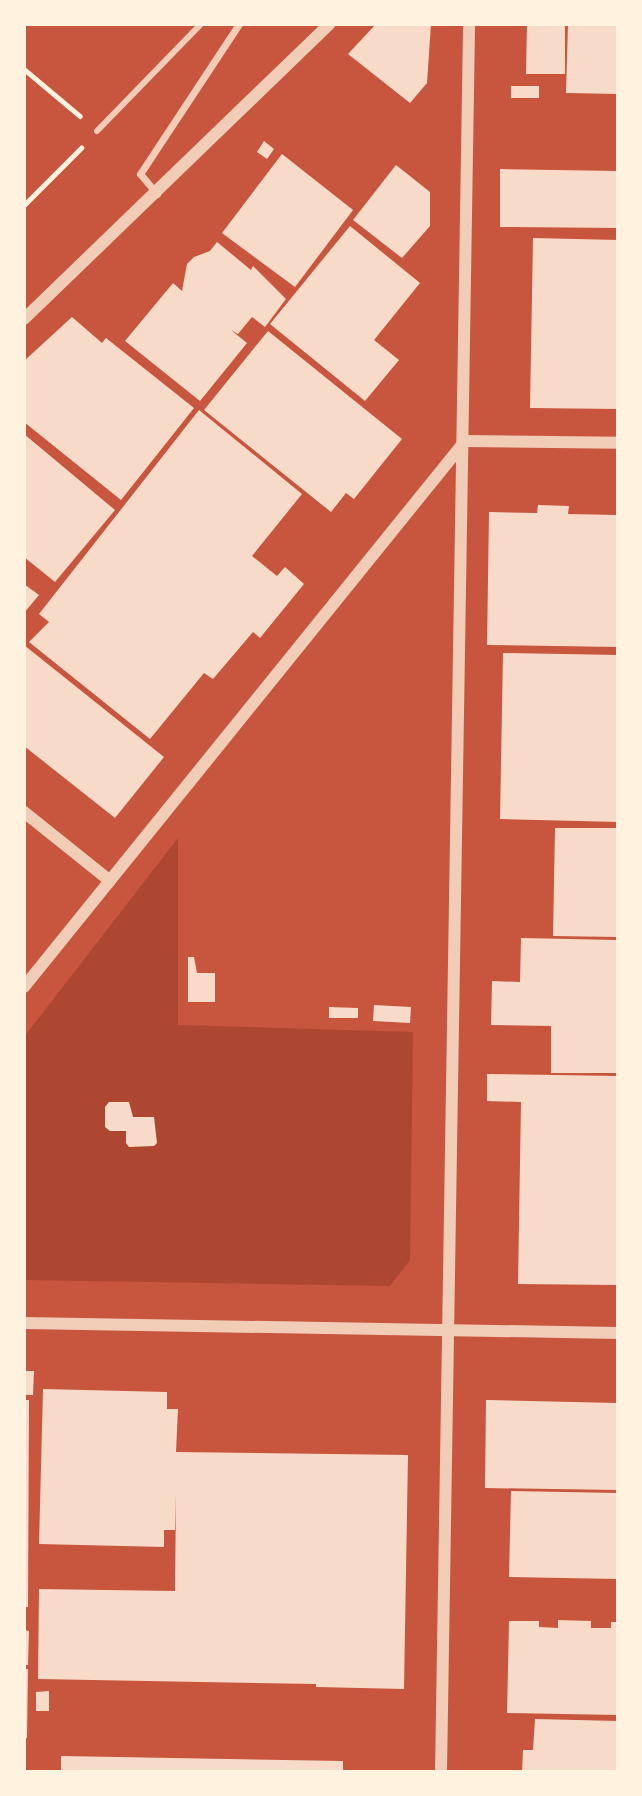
<!DOCTYPE html>
<style>
body{margin:0}
#map{position:relative;width:642px;height:1796px;overflow:hidden;background:#c8553d;font-family:"Golos Text",sans-serif}
div>[style]{position:absolute}
.green>*{inset:0;background:#ae4732}
.building>*{inset:0;background:#f7dbc8}
.path>*{height:4.5px;margin:-2.25px;padding:0 2.25px;transform-origin:2.25px;border-radius:2.25px;background:#fff3e0}
.pedestrian>*{height:6px;margin:-3px;padding:0 3px;transform-origin:3px;border-radius:3px;background:#f1ccb7}
.minor>*{height:7px;margin:-3.5px;padding:0 3.5px;transform-origin:3.5px;border-radius:3.5px;background:#f1ccb7}
.tertiary>*{height:12px;margin:-6px;padding:0 6px;transform-origin:6px;border-radius:6px;background:#f1ccb7}
span{translate:-50% -50%;white-space:nowrap;text-align:center;line-height:1.15;-webkit-text-stroke:6px #fff3e0;paint-order:stroke}
.frame{position:absolute;inset:0;border:26px solid #fff3e0;pointer-events:none}
</style>
<div id="map">
<div class="green">
<div style="clip-path:polygon(178px 838px,178px 1025px,413px 1032px,410px 1260px,390px 1286px,25px 1280px,24px 1037px)"></div>
</div>
<div class="building">
<div style="clip-path:polygon(376px 24px,431px 24px,427px 83px,410px 103px,348px 54px)"></div>
<div style="clip-path:polygon(527px 24px,565px 24px,565px 74px,526px 74px)"></div>
<div style="clip-path:polygon(568px 24px,618px 24px,618px 94px,566px 93px)"></div>
<div style="clip-path:polygon(511px 86px,539px 86px,539px 98px,511px 98px)"></div>
<div style="clip-path:polygon(264px 141px,274px 149px,267px 159px,257px 152px)"></div>
<div style="clip-path:polygon(282px 154px,353px 210px,295px 287px,222px 233px)"></div>
<div style="clip-path:polygon(396px 165px,430px 192px,430px 226px,402px 258px,353px 220px)"></div>
<div style="clip-path:polygon(500px 169px,618px 171px,618px 228px,500px 227px)"></div>
<div style="clip-path:polygon(350px 226px,420px 283px,374px 340px,399px 360px,365px 401px,270px 324px)"></div>
<div style="clip-path:polygon(533px 238px,618px 240px,618px 409px,530px 408px)"></div>
<div style="clip-path:polygon(217px 242px,251px 270px,253px 266px,286px 299px,265px 327px,252px 317px,238px 334px,231px 330px,247px 343px,200px 401px,125px 341px,173px 283px,182px 291px,187px 264px,194px 257px,210px 251px)"></div>
<div style="clip-path:polygon(72px 317px,102px 343px,106px 338px,194px 408px,121px 500px,24px 422px,24px 361px)"></div>
<div style="clip-path:polygon(268px 331px,402px 439px,354px 499px,346px 493px,331px 512px,204px 410px)"></div>
<div style="clip-path:polygon(199px 410px,302px 494px,252px 556px,277px 576px,285px 567px,304px 584px,260px 638px,253px 632px,213px 679px,204px 673px,150px 739px,29px 642px,49px 622px,39px 614px)"></div>
<div style="clip-path:polygon(24px 434px,115px 510px,55px 582px,24px 557px)"></div>
<div style="clip-path:polygon(538px 505px,569px 506px,568px 514px,618px 515px,618px 647px,487px 645px,489px 512px,537px 513px)"></div>
<div style="clip-path:polygon(24px 584px,39px 595px,24px 613px)"></div>
<div style="clip-path:polygon(24px 645px,164px 757px,115px 818px,24px 746px)"></div>
<div style="clip-path:polygon(503px 653px,618px 655px,618px 822px,500px 819px)"></div>
<div style="clip-path:polygon(555px 828px,618px 828px,618px 937px,553px 936px)"></div>
<div style="clip-path:polygon(521px 938px,618px 940px,618px 1073px,551px 1073px,551px 1026px,491px 1025px,492px 981px,520px 982px)"></div>
<div style="clip-path:polygon(188px 957px,194px 957px,197px 973px,215px 973px,215px 1002px,188px 1002px)"></div>
<div style="clip-path:polygon(374px 1005px,411px 1007px,410px 1023px,373px 1021px)"></div>
<div style="clip-path:polygon(329px 1007px,358px 1008px,358px 1018px,329px 1018px)"></div>
<div style="clip-path:polygon(487px 1074px,618px 1076px,617px 1285px,518px 1284px,521px 1102px,487px 1101px)"></div>
<div style="clip-path:polygon(109px 1102px,129px 1102px,133px 1117px,154px 1117px,157px 1143px,154px 1146px,129px 1147px,126px 1143px,126px 1131px,110px 1131px,105px 1127px,105px 1107px)"></div>
<div style="clip-path:polygon(24px 1371px,34px 1371px,33px 1395px,24px 1395px)"></div>
<div style="clip-path:polygon(43px 1389px,167px 1392px,167px 1409px,178px 1409px,176px 1452px,408px 1455px,404px 1689px,316px 1687px,316px 1684px,38px 1679px,39px 1589px,175px 1591px,176px 1495px,175px 1530px,164px 1530px,164px 1547px,39px 1544px)"></div>
<div style="clip-path:polygon(24px 1400px,29px 1400px,28px 1607px,24px 1607px)"></div>
<div style="clip-path:polygon(486px 1400px,618px 1403px,618px 1490px,485px 1488px)"></div>
<div style="clip-path:polygon(511px 1491px,618px 1493px,618px 1579px,509px 1577px)"></div>
<div style="clip-path:polygon(558px 1620px,591px 1621px,591px 1628px,611px 1628px,611px 1622px,618px 1622px,618px 1715px,507px 1713px,509px 1621px,539px 1621px,539px 1627px,558px 1628px)"></div>
<div style="clip-path:polygon(24px 1630px,29px 1631px,28px 1665px,24px 1665px)"></div>
<div style="clip-path:polygon(24px 1669px,28px 1669px,27px 1738px,24px 1738px)"></div>
<div style="clip-path:polygon(49px 1691px,49px 1711px,36px 1711px,36px 1692px)"></div>
<div style="clip-path:polygon(535px 1719px,618px 1721px,618px 1772px,522px 1772px,523px 1750px,533px 1750px)"></div>
<div style="clip-path:polygon(61px 1756px,343px 1761px,343px 1772px,61px 1772px)"></div>
</div>
<div class="path">
<div style="left:24px;top:69px;width:73px;rotate:40deg"></div>
<div style="left:24px;top:205px;width:81px;rotate:-45deg"></div>
</div>
<div class="pedestrian">
<div style="left:97px;top:131px;width:149px;rotate:-45.8deg"></div>
</div>
<div class="minor">
<div style="left:157px;top:194px;width:26px;rotate:-130deg"></div>
<div style="left:140px;top:174px;width:180px;rotate:-56.6deg"></div>
</div>
<div class="tertiary">
<div style="left:24px;top:319px;width:425px;rotate:-44deg"></div>
<div style="left:24px;top:812px;width:110px;rotate:38.7deg"></div>
<div style="left:24px;top:987px;width:702px;rotate:-51.07deg"></div>
<div style="left:465px;top:441px;width:153px;rotate:0.7deg"></div>
<div style="left:24px;top:1323px;width:594px;rotate:0.96deg"></div>
<div style="left:441px;top:1772px;width:1748px;rotate:-89.08deg"></div>
</div>
<div class="frame"></div>
</div>
